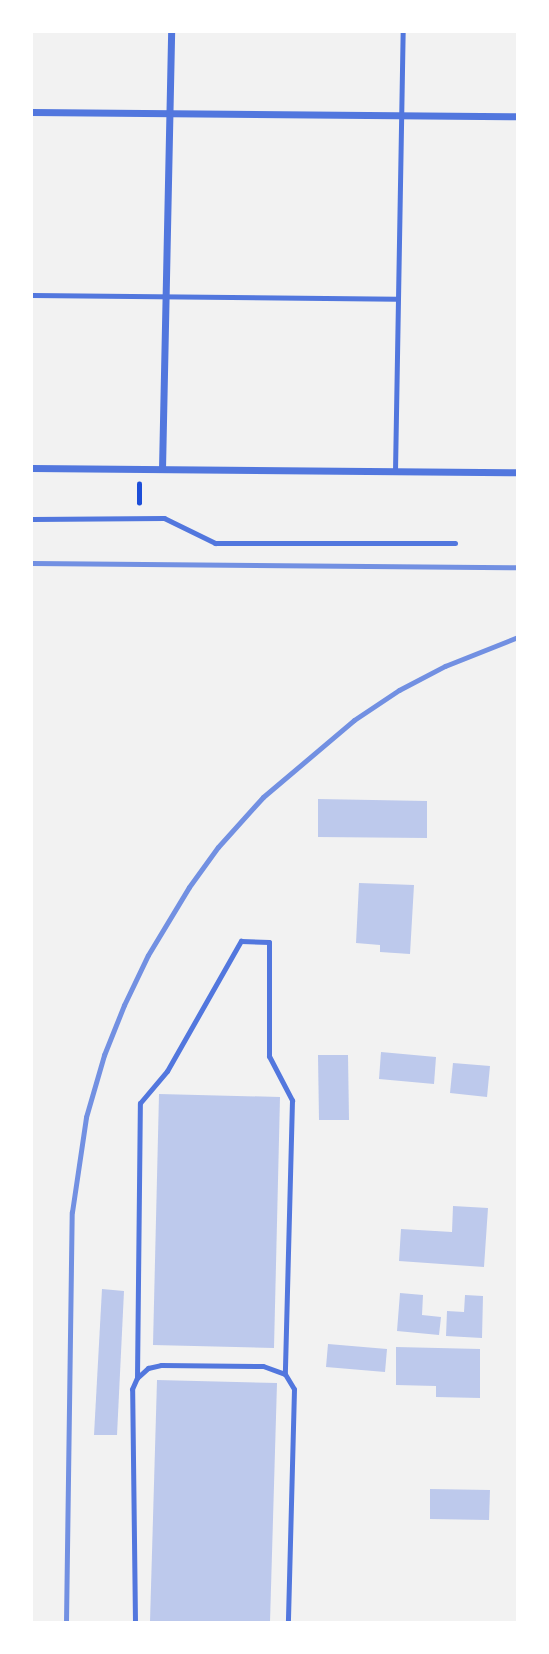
<!DOCTYPE html>
<style>
body{margin:0}
#map{position:relative;width:549px;height:1654px;overflow:hidden;background:#f2f2f2;font-family:Merriweather,serif}
div>[style]{position:absolute}
.building>*{inset:0;background:#bdc9ec}
.path>*{height:4.5px;margin:-2.25px;padding:0 2.25px;transform-origin:2.25px;border-radius:2.25px;background:#1d4ed8}
.service>*{height:5px;margin:-2.5px;padding:0 2.5px;transform-origin:2.5px;border-radius:2.5px;background:#5277de}
.minor>*{height:7px;margin:-3.5px;padding:0 3.5px;transform-origin:3.5px;border-radius:3.5px;background:#5277de}
.rail>*{height:5px;margin:-2.5px;padding:0 2.5px;transform-origin:2.5px;border-radius:2.5px;background:#7290e2}
span{translate:-50% -50%;white-space:nowrap;text-align:center;line-height:1.15;-webkit-text-stroke:7px #fff;paint-order:stroke}
.frame{position:absolute;inset:0;border:33px solid #fff;pointer-events:none}
</style>
<div id="map">
<div class="building">
<div style="clip-path:polygon(318px 799px,427px 801px,427px 838px,318px 837px)"></div>
<div style="clip-path:polygon(359px 883px,414px 885px,410px 954px,380px 952px,380px 945px,356px 943px)"></div>
<div style="clip-path:polygon(381px 1052px,436px 1057px,434px 1084px,379px 1079px)"></div>
<div style="clip-path:polygon(318px 1055px,348px 1055px,349px 1120px,319px 1120px)"></div>
<div style="clip-path:polygon(453px 1063px,490px 1066px,487px 1097px,450px 1093px)"></div>
<div style="clip-path:polygon(159px 1094px,280px 1097px,274px 1348px,153px 1345px)"></div>
<div style="clip-path:polygon(453px 1206px,488px 1208px,484px 1267px,399px 1261px,401px 1229px,452px 1232px)"></div>
<div style="clip-path:polygon(102px 1289px,124px 1291px,117px 1435px,94px 1435px)"></div>
<div style="clip-path:polygon(400px 1293px,423px 1295px,422px 1315px,441px 1317px,439px 1335px,397px 1331px)"></div>
<div style="clip-path:polygon(465px 1295px,483px 1296px,482px 1338px,446px 1336px,447px 1311px,464px 1312px)"></div>
<div style="clip-path:polygon(328px 1344px,387px 1349px,385px 1372px,326px 1367px)"></div>
<div style="clip-path:polygon(396px 1347px,480px 1349px,480px 1398px,436px 1397px,436px 1386px,396px 1385px)"></div>
<div style="clip-path:polygon(157px 1380px,277px 1383px,270px 1622px,150px 1622px)"></div>
<div style="clip-path:polygon(430px 1489px,490px 1490px,489px 1520px,430px 1519px)"></div>
</div>
<div class="path">
<div style="left:139px;top:503px;width:19px;rotate:-90deg"></div>
</div>
<div class="service">
<div style="left:32px;top:295px;width:365px;rotate:0.6deg"></div>
<div style="left:395px;top:471px;width:439px;rotate:-89deg"></div>
<div style="left:32px;top:519px;width:132px;rotate:-0.4deg"></div>
<div style="left:164px;top:518px;width:57px;rotate:26.1deg"></div>
<div style="left:215px;top:543px;width:240px"></div>
<div style="left:137px;top:1378px;width:275px;rotate:-89.4deg"></div>
<div style="left:140px;top:1103px;width:42px;rotate:-49.8deg"></div>
<div style="left:167px;top:1071px;width:150px;rotate:-60.4deg"></div>
<div style="left:241px;top:941px;width:28px;rotate:2deg"></div>
<div style="left:269px;top:942px;width:114px;rotate:90deg"></div>
<div style="left:269px;top:1056px;width:50px;rotate:62.4deg"></div>
<div style="left:292px;top:1100px;width:274px;rotate:91.5deg"></div>
<div style="left:135px;top:1622px;width:233px;rotate:-90.7deg"></div>
<div style="left:132px;top:1389px;width:12px;rotate:-66deg"></div>
<div style="left:137px;top:1378px;width:15px;rotate:-42deg"></div>
<div style="left:148px;top:1368px;width:13px;rotate:-13deg"></div>
<div style="left:161px;top:1365px;width:102px;rotate:0.6deg"></div>
<div style="left:263px;top:1366px;width:23px;rotate:20deg"></div>
<div style="left:285px;top:1374px;width:17px;rotate:59deg"></div>
<div style="left:294px;top:1389px;width:233px;rotate:91.5deg"></div>
</div>
<div class="minor">
<div style="left:32px;top:112px;width:486px;rotate:0.5deg"></div>
<div style="left:32px;top:468px;width:486px;rotate:0.5deg"></div>
<div style="left:162px;top:469px;width:437px;rotate:-88.8deg"></div>
</div>
<div class="rail">
<div style="left:32px;top:563px;width:486px;rotate:0.5deg"></div>
<div style="left:66px;top:1622px;width:410px;rotate:-89.2deg"></div>
<div style="left:72px;top:1212px;width:96px;rotate:-81.6deg"></div>
<div style="left:86px;top:1117px;width:65px;rotate:-73.8deg"></div>
<div style="left:104px;top:1055px;width:54px;rotate:-68.2deg"></div>
<div style="left:124px;top:1005px;width:55px;rotate:-64.4deg"></div>
<div style="left:148px;top:955px;width:79px;rotate:-58.9deg"></div>
<div style="left:189px;top:887px;width:49px;rotate:-54.1deg"></div>
<div style="left:218px;top:847px;width:67px;rotate:-48deg"></div>
<div style="left:263px;top:797px;width:119px;rotate:-40.2deg"></div>
<div style="left:354px;top:720px;width:54px;rotate:-33.7deg"></div>
<div style="left:399px;top:690px;width:52px;rotate:-27.6deg"></div>
<div style="left:445px;top:666px;width:79px;rotate:-21.7deg"></div>
</div>
<div class="frame"></div>
</div>
